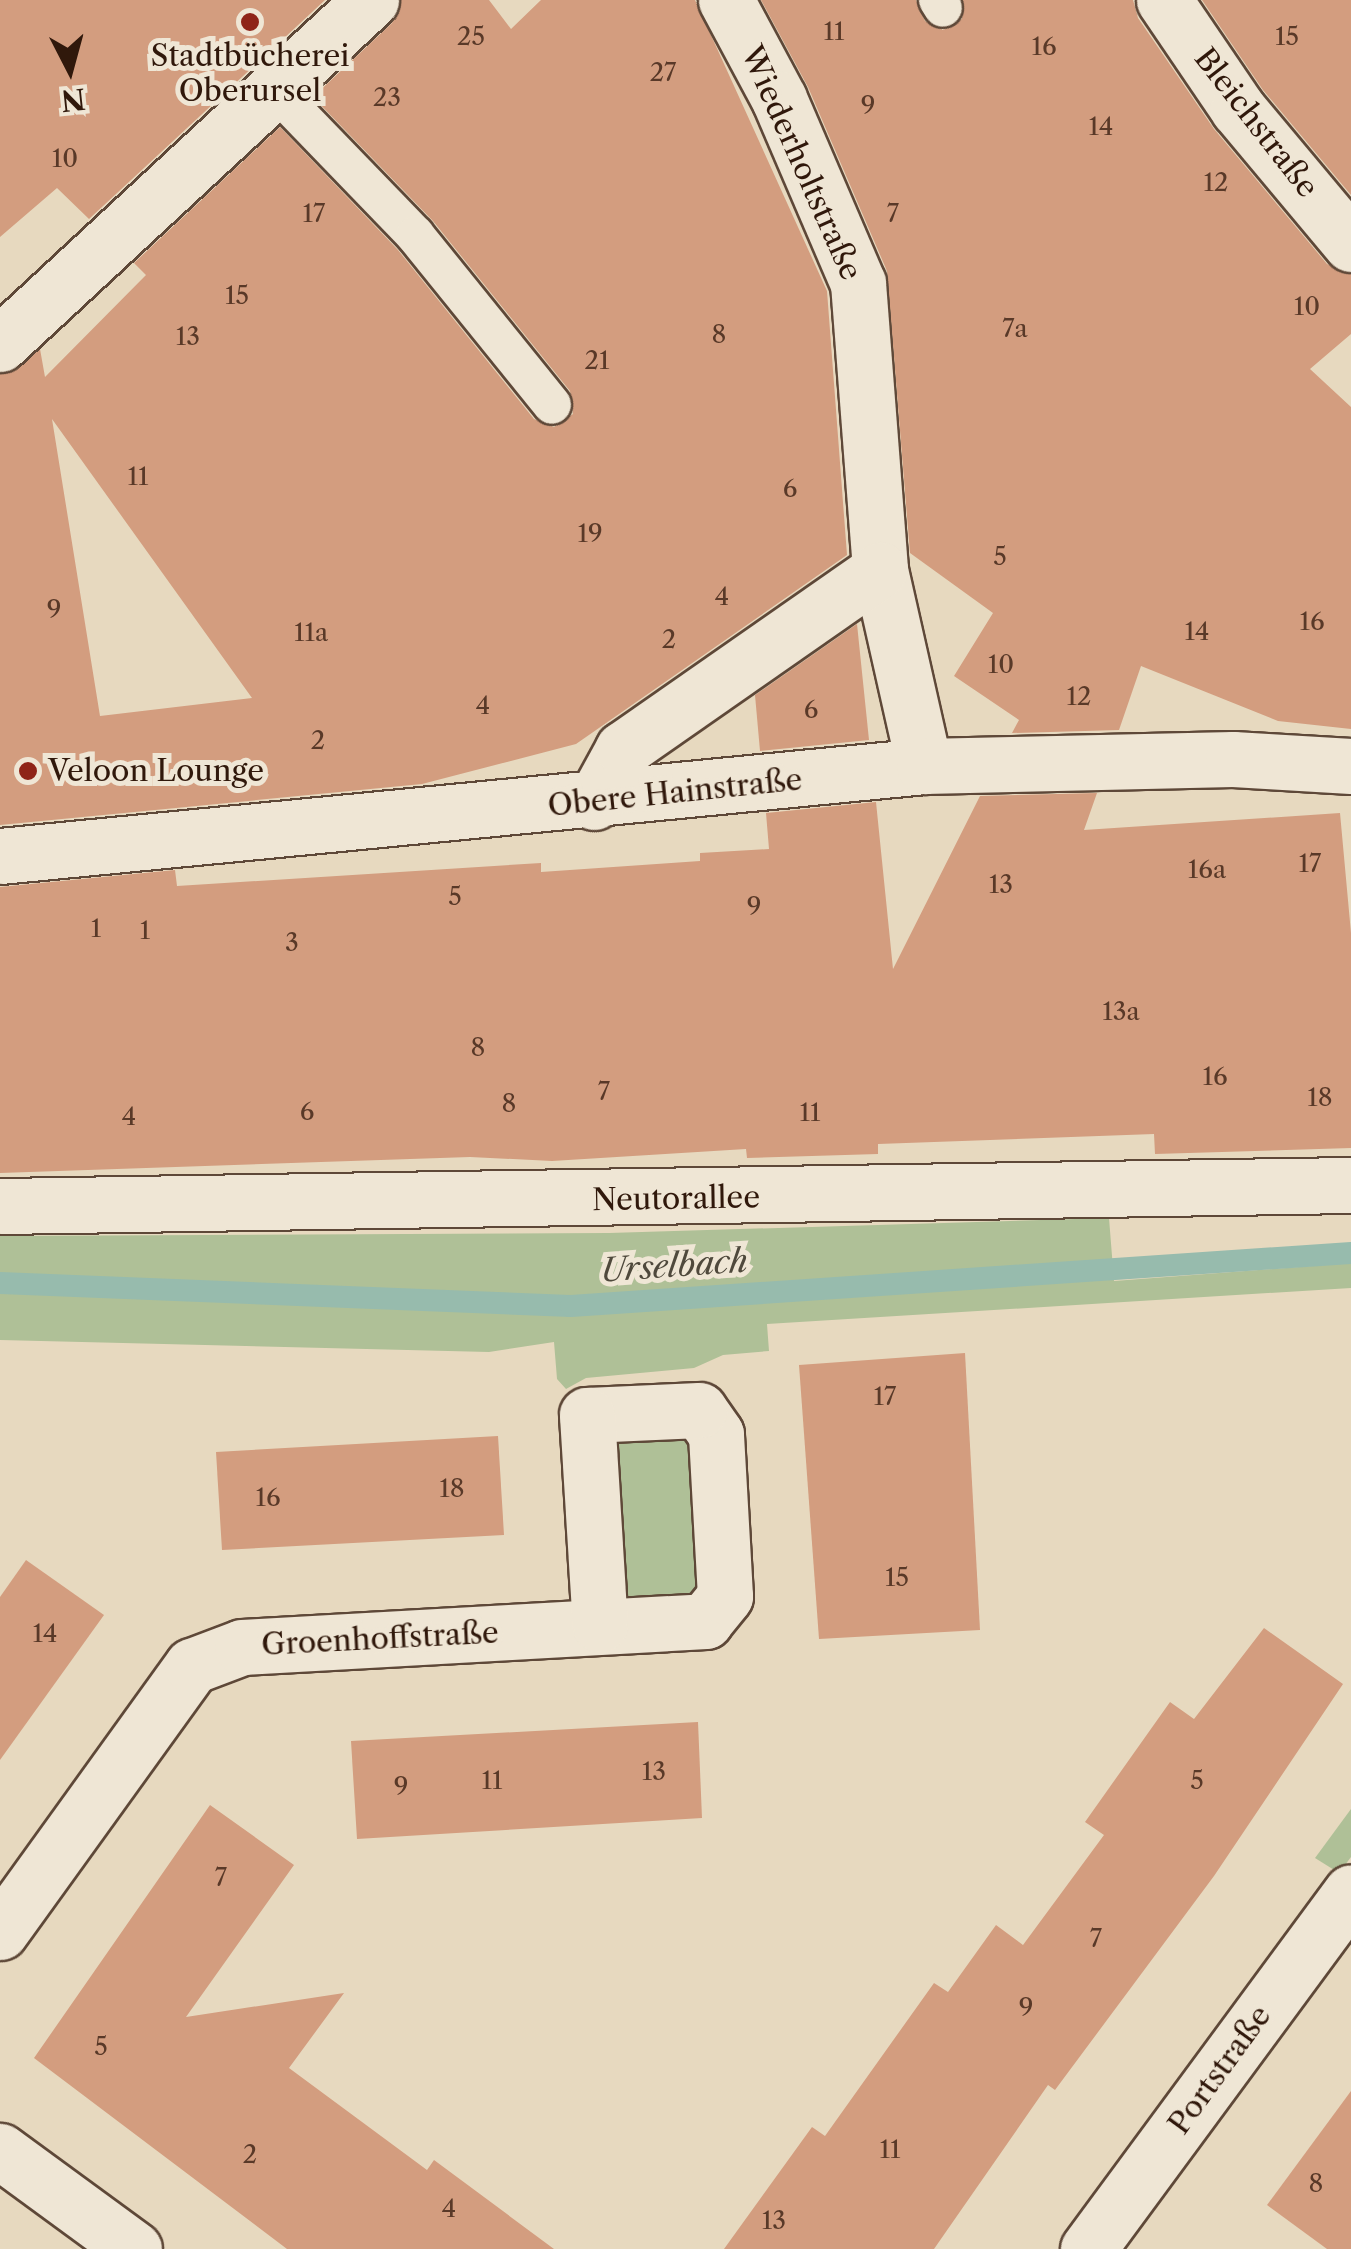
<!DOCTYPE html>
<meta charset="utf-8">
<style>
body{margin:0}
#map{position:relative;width:1351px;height:2249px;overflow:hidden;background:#e7d9bf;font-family:"Libre Caslon Text",serif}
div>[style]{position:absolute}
.green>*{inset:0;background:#afc097}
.stream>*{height:22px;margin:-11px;padding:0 11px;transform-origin:11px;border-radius:11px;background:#97bbad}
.building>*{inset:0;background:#d39d7f}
.roads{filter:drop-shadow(2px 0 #5e4838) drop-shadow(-2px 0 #5e4838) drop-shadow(0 2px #5e4838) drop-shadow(0 -2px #5e4838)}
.lane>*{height:38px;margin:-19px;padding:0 19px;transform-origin:19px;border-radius:19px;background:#efe6d5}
.street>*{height:55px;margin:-27.5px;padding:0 27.5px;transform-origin:27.5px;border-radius:27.5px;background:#efe6d5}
.dots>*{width:28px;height:28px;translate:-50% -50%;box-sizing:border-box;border:5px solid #efe6d5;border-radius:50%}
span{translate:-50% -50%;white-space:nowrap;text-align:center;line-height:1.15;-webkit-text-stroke:10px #efe6d5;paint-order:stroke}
.number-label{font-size:25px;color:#593928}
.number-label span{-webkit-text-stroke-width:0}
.poi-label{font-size:30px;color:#30180b}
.left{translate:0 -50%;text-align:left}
.street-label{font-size:30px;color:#30180b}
.water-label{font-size:32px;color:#4f493c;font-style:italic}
.north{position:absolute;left:20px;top:20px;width:100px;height:100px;-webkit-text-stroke:8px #efe6d5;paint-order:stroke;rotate:174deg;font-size:28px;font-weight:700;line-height:40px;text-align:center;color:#30180b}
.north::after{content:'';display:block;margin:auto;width:35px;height:45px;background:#30180b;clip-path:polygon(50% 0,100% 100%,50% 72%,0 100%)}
</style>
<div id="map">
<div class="green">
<div style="clip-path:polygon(1109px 1218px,1114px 1281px,1351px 1263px,1351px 1288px,767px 1324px,769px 1351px,723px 1355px,694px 1368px,586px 1378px,566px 1389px,557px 1379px,554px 1342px,489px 1352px,0 1340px,0 1236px,609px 1233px)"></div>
<div style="clip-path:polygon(684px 1431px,693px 1444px,703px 1584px,695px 1599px,621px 1603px,608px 1434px)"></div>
<div style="clip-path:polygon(1351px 1809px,1351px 1857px,1339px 1873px,1315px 1858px)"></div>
</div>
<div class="stream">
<div style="left:0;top:1283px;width:571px;rotate:2.31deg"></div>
<div style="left:571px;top:1306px;width:782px;rotate:-3.89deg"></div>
</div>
<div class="building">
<div style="clip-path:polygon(0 0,325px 0,89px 219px,57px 188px,0 237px)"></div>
<div style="clip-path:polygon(evenodd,401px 0,489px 0,511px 29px,541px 0,695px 0,827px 291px,847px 555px,576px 744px,422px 784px,0 825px,0 374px,40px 349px,45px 377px,146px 275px,134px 263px,280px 127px,398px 250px,534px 419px,554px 427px,573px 414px,570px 391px,433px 221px,313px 97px,392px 23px,401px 0,52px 419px,252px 698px,100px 716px,52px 419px)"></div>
<div style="clip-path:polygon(761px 0,916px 0,925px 21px,943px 30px,962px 19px,963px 0,1133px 0,1138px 18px,1214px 129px,1327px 264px,1351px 274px,1351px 334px,1310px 369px,1351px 407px,1351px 729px,1278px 721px,1141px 666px,1119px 730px,1012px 733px,1019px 720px,954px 676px,993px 613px,910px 553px,887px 271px,808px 87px)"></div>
<div style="clip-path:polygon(1202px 0,1351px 0,1351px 195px,1263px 90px)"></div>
<div style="clip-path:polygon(857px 624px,869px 740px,760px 751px,755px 695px)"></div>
<div style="clip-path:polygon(1097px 793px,1084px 830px,1340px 813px,1351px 933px,1351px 1148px,1155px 1154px,1154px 1134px,878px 1144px,878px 1154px,747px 1158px,746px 1149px,552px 1161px,470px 1157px,0 1173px,0 887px,175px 870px,177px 886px,541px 863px,541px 872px,700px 861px,700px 853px,769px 849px,766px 813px,876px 802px,893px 969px,980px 796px)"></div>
<div style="clip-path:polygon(965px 1353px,980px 1630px,819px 1639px,799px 1365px)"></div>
<div style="clip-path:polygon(498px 1436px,504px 1535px,222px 1550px,216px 1452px)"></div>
<div style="clip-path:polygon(26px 1560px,104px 1615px,0 1760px,0 1597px)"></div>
<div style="clip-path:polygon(1264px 1628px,1343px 1684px,1214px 1876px,1055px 2090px,1048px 2085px,934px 2249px,724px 2249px,812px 2127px,825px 2136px,934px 1983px,948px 1992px,996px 1925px,1023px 1945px,1104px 1835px,1085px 1822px,1170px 1702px,1194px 1719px)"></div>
<div style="clip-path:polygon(698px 1722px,702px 1818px,357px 1839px,351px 1741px)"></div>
<div style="clip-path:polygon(210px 1805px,294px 1865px,186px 2017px,344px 1993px,289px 2068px,427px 2170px,434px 2160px,554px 2249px,287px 2249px,34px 2058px)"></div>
<div style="clip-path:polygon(1351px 2091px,1351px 2249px,1327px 2249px,1267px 2205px)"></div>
</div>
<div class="roads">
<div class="lane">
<div style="left:938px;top:0;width:9px;rotate:58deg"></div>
<div style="left:276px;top:91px;width:200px;rotate:46deg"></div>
<div style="left:415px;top:235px;width:218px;rotate:51.1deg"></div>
</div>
<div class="street">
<div style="left:726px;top:0;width:112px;rotate:61.8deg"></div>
<div style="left:779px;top:99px;width:200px;rotate:66.8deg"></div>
<div style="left:858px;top:283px;width:288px;rotate:85.6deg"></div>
<div style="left:880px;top:570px;width:201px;rotate:77.3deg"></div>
<div style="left:1164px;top:0;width:132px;rotate:55.8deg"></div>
<div style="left:1238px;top:109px;width:176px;rotate:50.1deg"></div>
<div style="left:0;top:344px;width:506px;rotate:-42.84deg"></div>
<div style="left:594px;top:802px;width:60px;rotate:-61.3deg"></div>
<div style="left:623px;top:749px;width:313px;rotate:-34.9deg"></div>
<div style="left:0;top:856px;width:928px;rotate:-5.56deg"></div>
<div style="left:924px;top:766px;width:309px;rotate:-1.3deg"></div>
<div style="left:1233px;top:759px;width:118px;rotate:3.4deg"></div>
<div style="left:0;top:1206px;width:1351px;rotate:-0.89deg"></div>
<div style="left:0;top:1932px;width:328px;rotate:-54.2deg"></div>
<div style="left:192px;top:1666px;width:53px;rotate:-20.8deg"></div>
<div style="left:242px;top:1647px;width:464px;rotate:-3.2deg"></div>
<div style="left:705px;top:1621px;width:32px;rotate:-51deg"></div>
<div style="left:725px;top:1596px;width:162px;rotate:-93.2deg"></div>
<div style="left:716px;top:1434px;width:29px;rotate:-125deg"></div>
<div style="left:699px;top:1410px;width:112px;rotate:177.4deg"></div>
<div style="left:587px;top:1415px;width:210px;rotate:86.5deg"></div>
<div style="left:0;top:2151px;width:166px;rotate:36.2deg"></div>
<div style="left:1088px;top:2249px;width:443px;rotate:-53.6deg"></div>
</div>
</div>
<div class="dots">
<div style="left:250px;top:22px;background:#8f2418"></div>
<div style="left:28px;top:771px;background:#8f2418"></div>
</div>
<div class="number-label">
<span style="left:834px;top:32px">11</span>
<span style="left:471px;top:37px">25</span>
<span style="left:1287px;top:37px">15</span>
<span style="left:1044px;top:47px">16</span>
<span style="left:663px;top:73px">27</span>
<span style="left:387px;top:98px">23</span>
<span style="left:868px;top:106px">9</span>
<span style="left:1101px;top:127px">14</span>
<span style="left:65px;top:159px">10</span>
<span style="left:1216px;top:183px">12</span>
<span style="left:314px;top:214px">17</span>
<span style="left:893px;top:214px">7</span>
<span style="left:237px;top:296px">15</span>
<span style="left:1307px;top:307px">10</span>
<span style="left:1015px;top:329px">7a</span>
<span style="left:719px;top:335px">8</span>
<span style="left:188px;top:337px">13</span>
<span style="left:597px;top:361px">21</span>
<span style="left:138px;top:477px">11</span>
<span style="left:790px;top:489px">6</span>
<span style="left:590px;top:534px">19</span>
<span style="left:1000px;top:557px">5</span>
<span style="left:722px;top:597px">4</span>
<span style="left:54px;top:610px">9</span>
<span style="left:1312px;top:622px">16</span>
<span style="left:1197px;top:632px">14</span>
<span style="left:311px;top:633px">11a</span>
<span style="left:669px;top:640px">2</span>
<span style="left:1001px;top:665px">10</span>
<span style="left:1079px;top:697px">12</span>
<span style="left:483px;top:706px">4</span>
<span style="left:811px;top:710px">6</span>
<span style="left:318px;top:741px">2</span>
<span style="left:1310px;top:864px">17</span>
<span style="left:1207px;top:870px">16a</span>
<span style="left:1001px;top:885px">13</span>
<span style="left:455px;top:897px">5</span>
<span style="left:754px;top:907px">9</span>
<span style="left:96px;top:929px">1</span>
<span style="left:145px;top:931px">1</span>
<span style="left:292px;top:943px">3</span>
<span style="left:1121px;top:1012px">13a</span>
<span style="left:478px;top:1048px">8</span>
<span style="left:1215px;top:1077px">16</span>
<span style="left:604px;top:1092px">7</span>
<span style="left:1320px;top:1098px">18</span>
<span style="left:509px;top:1104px">8</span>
<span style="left:307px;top:1112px">6</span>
<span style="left:810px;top:1113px">11</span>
<span style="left:129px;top:1117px">4</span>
<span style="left:885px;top:1397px">17</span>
<span style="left:452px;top:1489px">18</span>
<span style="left:268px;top:1498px">16</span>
<span style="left:897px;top:1578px">15</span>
<span style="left:45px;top:1634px">14</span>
<span style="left:654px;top:1772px">13</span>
<span style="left:492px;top:1781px">11</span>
<span style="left:1197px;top:1781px">5</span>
<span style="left:401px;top:1787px">9</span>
<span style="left:221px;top:1878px">7</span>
<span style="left:1096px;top:1939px">7</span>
<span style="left:1026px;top:2008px">9</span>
<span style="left:101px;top:2047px">5</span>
<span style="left:890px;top:2150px">11</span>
<span style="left:250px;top:2155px">2</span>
<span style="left:1316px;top:2184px">8</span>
<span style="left:449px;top:2209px">4</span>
<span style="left:774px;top:2221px">13</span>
</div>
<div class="poi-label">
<span style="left:250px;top:73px">Stadtbücherei<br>Oberursel</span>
<span class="left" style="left:48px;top:771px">Veloon Lounge</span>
</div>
<div class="street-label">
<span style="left:1256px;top:123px;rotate:52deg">Bleichstraße</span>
<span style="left:801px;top:163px;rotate:66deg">Wiederholtstraße</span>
<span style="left:675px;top:793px;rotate:-6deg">Obere Hainstraße</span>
<span style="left:676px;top:1199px;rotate:-1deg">Neutorallee</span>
<span style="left:380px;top:1639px;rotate:-3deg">Groenhoffstraße</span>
<span style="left:1220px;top:2070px;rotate:-54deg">Portstraße</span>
</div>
<div class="water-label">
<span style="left:674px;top:1266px;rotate:-4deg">Urselbach</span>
</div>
<div class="north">N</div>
</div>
